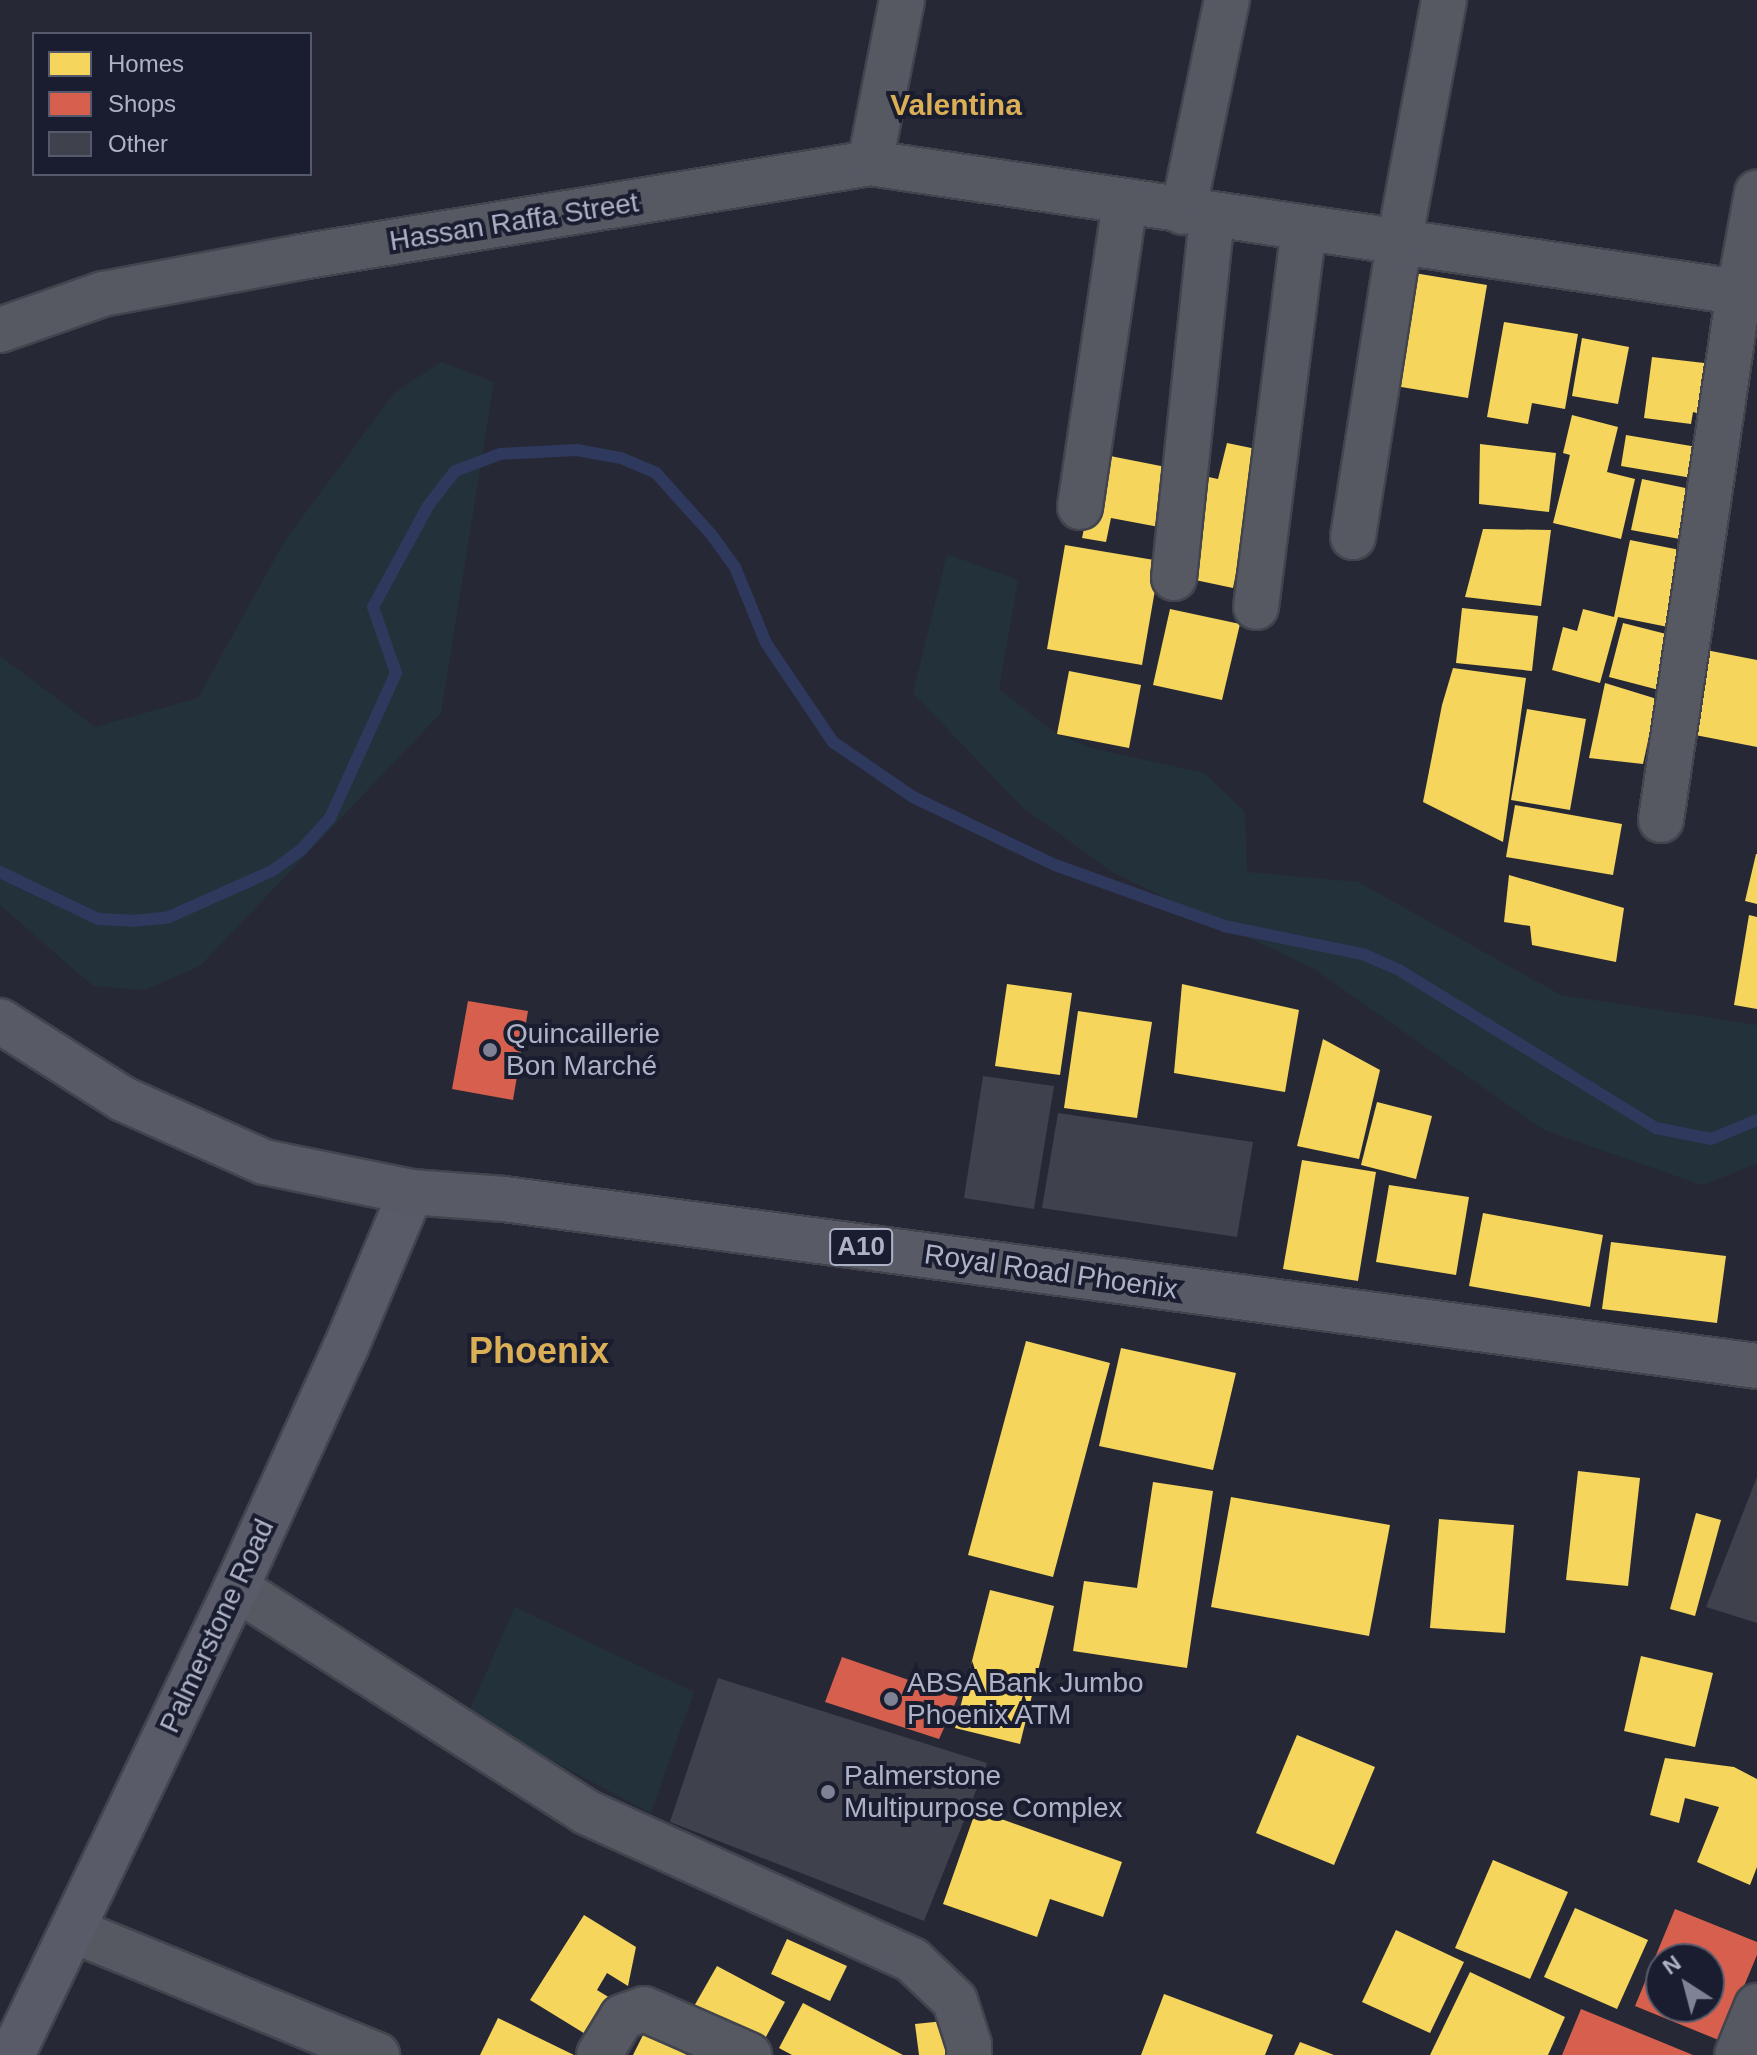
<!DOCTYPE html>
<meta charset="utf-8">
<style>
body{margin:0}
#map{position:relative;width:1757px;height:2055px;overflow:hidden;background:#262935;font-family:Helvetica,sans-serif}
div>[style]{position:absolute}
.green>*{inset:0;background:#23313b}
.homes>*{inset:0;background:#f6d55c}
.shops>*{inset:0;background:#d6604d}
.stream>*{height:12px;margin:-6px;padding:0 6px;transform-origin:6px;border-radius:6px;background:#2f385d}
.building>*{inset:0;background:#3f414c}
.roads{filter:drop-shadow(2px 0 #42444e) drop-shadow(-2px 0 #42444e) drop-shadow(0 2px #42444e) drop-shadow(0 -2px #42444e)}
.minor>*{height:44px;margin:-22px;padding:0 22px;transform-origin:22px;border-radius:22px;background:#565862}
.secondary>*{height:44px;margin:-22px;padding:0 22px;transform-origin:22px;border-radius:22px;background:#595c68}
.primary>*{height:44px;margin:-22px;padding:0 22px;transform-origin:22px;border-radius:22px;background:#585a65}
.dots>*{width:22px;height:22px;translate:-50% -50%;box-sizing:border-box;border:4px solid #191d2f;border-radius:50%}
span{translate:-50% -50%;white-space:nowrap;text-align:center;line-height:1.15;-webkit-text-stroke:8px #191d2f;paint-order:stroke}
.shield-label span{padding:2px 6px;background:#191d2f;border:2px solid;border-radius:6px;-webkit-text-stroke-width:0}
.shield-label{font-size:26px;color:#aeb2c7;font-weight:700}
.street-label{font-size:28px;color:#aeb2c7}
.poi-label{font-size:28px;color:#aeb2c7}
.left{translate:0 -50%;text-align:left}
.neighbourhood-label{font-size:30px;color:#dbaf56;font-weight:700}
.district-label{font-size:36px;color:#dbaf56;font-weight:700}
.legend{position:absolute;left:32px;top:32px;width:280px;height:144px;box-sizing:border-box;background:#191d2f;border:2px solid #55596c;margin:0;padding:10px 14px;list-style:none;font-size:24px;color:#aeb2c7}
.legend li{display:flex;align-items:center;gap:16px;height:40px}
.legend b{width:40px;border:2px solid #55596c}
.north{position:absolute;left:1645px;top:1943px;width:80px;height:80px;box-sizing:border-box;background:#191d2f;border:2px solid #55596c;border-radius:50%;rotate:324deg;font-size:22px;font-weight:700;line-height:32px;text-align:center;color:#aeb2c7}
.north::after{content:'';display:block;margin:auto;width:28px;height:36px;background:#7e8294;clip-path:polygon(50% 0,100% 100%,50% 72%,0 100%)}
</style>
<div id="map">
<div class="green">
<div style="clip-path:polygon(441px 362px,494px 382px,441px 713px,200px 966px,145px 990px,93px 986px,0 905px,0 656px,95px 727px,198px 698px,284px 542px,394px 393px)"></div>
<div style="clip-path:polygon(947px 554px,1018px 580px,999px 689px,1057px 734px,1091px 748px,1204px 773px,1245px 812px,1247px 872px,1358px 882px,1561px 995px,1757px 1025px,1757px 1164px,1702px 1185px,1544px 1130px,1314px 969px,1112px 872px,1022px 807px,913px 693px)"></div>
<div style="clip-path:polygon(515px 1607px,694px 1692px,651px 1813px,467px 1716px)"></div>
</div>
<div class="homes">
<div style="clip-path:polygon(1414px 273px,1487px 285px,1468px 398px,1383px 384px)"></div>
<div style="clip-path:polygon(1504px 322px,1578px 334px,1565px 409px,1532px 403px,1528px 424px,1487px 417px)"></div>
<div style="clip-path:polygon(1582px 338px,1629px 347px,1618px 404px,1572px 396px)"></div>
<div style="clip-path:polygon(1652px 357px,1713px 364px,1701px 414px,1693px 412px,1691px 424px,1644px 418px)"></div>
<div style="clip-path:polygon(1572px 415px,1618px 427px,1607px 472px,1635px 479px,1621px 539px,1553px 523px,1570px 455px,1563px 453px)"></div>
<div style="clip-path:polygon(1626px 435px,1697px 447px,1692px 478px,1621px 466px)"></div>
<div style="clip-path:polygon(1227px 443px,1261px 450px,1233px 588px,1181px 577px,1199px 475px,1218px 479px)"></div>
<div style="clip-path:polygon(1480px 444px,1556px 453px,1549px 512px,1479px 504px)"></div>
<div style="clip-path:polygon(1100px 454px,1171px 468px,1159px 527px,1111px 518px,1106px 542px,1082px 538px)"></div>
<div style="clip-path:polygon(1642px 479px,1695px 490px,1685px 540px,1631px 530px)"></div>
<div style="clip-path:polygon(1483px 529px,1551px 530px,1541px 606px,1465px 597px)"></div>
<div style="clip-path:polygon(1630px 540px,1685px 551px,1668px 627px,1618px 617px,1600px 683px,1552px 670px,1563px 627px,1577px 631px,1583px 609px,1614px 617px)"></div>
<div style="clip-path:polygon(1065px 545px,1160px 561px,1142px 665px,1047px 649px)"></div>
<div style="clip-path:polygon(1462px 608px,1538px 616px,1532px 671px,1456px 663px)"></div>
<div style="clip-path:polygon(1170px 609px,1240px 624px,1222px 700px,1153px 685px)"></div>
<div style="clip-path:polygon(1623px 623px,1674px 636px,1659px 690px,1609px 677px)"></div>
<div style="clip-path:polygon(1706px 650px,1757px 660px,1757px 747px,1690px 734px)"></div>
<div style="clip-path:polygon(1453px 668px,1526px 678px,1503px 842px,1423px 802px,1442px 705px)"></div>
<div style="clip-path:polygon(1069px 671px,1141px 685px,1129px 748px,1057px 734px)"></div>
<div style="clip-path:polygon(1605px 683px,1657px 699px,1643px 764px,1589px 758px)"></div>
<div style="clip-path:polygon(1527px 709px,1586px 719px,1570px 810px,1511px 800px)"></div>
<div style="clip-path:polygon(1515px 805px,1622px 824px,1613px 875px,1506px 857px)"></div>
<div style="clip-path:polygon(1756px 854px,1757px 854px,1757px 904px,1745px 901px)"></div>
<div style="clip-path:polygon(1509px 875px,1624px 908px,1616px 962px,1532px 945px,1530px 926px,1504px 922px)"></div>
<div style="clip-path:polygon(1749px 915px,1757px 917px,1757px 1009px,1734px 1005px)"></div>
<div style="clip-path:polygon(1007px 984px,1072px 993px,1060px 1075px,995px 1066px)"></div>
<div style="clip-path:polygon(1182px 984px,1299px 1010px,1285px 1092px,1174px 1073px)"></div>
<div style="clip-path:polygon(1078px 1011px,1152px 1022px,1137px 1118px,1064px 1108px)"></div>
<div style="clip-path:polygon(1323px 1039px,1380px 1070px,1359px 1159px,1297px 1146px)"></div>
<div style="clip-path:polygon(1377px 1102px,1432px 1116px,1416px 1179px,1361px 1165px)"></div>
<div style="clip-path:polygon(1302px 1160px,1376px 1172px,1358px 1281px,1283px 1269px)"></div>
<div style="clip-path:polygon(1389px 1185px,1469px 1197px,1456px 1275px,1376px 1262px)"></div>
<div style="clip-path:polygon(1483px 1213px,1603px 1235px,1590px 1307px,1469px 1286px)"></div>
<div style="clip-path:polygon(1611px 1242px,1726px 1256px,1717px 1323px,1602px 1309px)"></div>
<div style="clip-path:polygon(1026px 1341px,1110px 1363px,1053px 1577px,968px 1555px)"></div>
<div style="clip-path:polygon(1121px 1348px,1236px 1373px,1213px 1470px,1099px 1446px)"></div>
<div style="clip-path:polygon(1578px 1471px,1640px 1478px,1628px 1586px,1566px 1580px)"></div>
<div style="clip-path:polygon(1153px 1482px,1213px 1491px,1187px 1668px,1073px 1651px,1084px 1581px,1137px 1588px)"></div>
<div style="clip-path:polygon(1231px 1497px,1390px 1525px,1369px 1636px,1211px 1607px)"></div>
<div style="clip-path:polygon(1696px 1513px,1721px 1520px,1695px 1616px,1670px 1609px)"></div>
<div style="clip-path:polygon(1439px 1519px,1514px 1525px,1505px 1633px,1430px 1628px)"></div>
<div style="clip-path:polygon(990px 1590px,1054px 1606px,1020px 1744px,955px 1728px)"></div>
<div style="clip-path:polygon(1641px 1656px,1713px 1673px,1695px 1747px,1624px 1731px)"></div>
<div style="clip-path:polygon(1297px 1735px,1375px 1767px,1334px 1865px,1256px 1833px)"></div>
<div style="clip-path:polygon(1665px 1758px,1734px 1767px,1757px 1779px,1757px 1867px,1750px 1885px,1697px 1862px,1719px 1807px,1685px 1798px,1679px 1823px,1650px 1815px)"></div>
<div style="clip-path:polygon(976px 1810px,1122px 1862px,1103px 1917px,1050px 1899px,1037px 1937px,943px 1904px)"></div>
<div style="clip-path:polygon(1493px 1860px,1568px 1892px,1530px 1979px,1455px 1948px)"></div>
<div style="clip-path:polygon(1575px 1908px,1648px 1940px,1617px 2009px,1544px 1977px)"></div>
<div style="clip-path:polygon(584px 1915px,636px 1947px,628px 1986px,607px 1973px,597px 1990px,610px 1998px,587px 2035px,530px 2000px)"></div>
<div style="clip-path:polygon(1396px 1930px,1464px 1962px,1430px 2033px,1362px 2002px)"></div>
<div style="clip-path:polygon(787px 1939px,847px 1966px,830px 2001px,771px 1974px)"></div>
<div style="clip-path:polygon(717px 1966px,785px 2002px,762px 2044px,693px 2008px)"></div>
<div style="clip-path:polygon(1470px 1972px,1565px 2017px,1548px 2055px,1430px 2055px)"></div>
<div style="clip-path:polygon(1164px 1994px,1273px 2035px,1265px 2055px,1141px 2055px)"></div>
<div style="clip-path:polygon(803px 2003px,903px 2055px,792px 2055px,779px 2048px)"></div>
<div style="clip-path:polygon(498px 2018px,574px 2055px,480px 2055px)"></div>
<div style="clip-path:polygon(944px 2021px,948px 2055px,919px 2055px,915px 2024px)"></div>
<div style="clip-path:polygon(644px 2033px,687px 2055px,633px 2055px)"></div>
<div style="clip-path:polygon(1300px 2042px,1334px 2055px,1294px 2055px)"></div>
</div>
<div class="shops">
<div style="clip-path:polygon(468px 1001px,528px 1011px,513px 1100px,452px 1089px)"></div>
<div style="clip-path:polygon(842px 1657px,958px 1697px,939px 1739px,825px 1702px)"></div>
<div style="clip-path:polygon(evenodd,1675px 1909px,1757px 1942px,1757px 1955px,1721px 2041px,1635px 2006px,1675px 1909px,1661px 1959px,1709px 1959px,1709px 2007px,1661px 2007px,1661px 1959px)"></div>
<div style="clip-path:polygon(1581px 2009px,1693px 2055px,1562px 2055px)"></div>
</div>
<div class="stream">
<div style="left:0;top:872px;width:109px;rotate:25.6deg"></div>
<div style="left:98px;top:919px;width:35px;rotate:3deg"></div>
<div style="left:133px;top:921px;width:36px;rotate:-6deg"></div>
<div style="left:169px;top:917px;width:113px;rotate:-24.1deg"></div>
<div style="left:272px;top:871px;width:36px;rotate:-36deg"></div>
<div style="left:301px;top:850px;width:43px;rotate:-47.8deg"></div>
<div style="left:330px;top:818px;width:159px;rotate:-65.5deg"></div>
<div style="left:396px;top:673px;width:70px;rotate:-109.2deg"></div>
<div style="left:373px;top:607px;width:115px;rotate:-61.4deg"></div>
<div style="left:428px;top:506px;width:44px;rotate:-52.4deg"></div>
<div style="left:455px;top:471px;width:48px;rotate:-20.7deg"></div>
<div style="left:500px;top:454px;width:77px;rotate:-3deg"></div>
<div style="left:577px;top:450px;width:45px;rotate:10.3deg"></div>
<div style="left:621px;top:458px;width:38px;rotate:23deg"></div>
<div style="left:656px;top:473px;width:82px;rotate:48deg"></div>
<div style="left:711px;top:534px;width:41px;rotate:54deg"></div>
<div style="left:735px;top:567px;width:82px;rotate:67.8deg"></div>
<div style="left:766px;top:643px;width:120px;rotate:55.9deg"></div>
<div style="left:833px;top:742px;width:97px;rotate:34.5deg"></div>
<div style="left:913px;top:797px;width:157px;rotate:25.6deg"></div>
<div style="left:1055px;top:865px;width:180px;rotate:19.8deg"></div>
<div style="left:1224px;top:926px;width:142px;rotate:11.4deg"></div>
<div style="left:1363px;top:954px;width:39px;rotate:24deg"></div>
<div style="left:1399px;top:970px;width:302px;rotate:31.6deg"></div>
<div style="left:1656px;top:1128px;width:56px;rotate:11.3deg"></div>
<div style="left:1711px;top:1139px;width:50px;rotate:-22.4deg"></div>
</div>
<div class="building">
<div style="clip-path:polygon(983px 1076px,1054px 1086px,1034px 1209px,964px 1198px)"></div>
<div style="clip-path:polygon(1058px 1113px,1253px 1142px,1237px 1237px,1042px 1208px)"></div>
<div style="clip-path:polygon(1757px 1477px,1757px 1623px,1706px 1607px)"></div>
<div style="clip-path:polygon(718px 1678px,987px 1763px,924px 1921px,670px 1822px)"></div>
</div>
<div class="roads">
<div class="minor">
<div style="left:870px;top:163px;width:897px;rotate:8.46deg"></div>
<div style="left:1183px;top:212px;width:217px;rotate:-78.3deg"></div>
<div style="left:0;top:330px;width:109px;rotate:-19.3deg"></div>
<div style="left:103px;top:294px;width:201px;rotate:-10.6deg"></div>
<div style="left:301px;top:257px;width:577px;rotate:-9.38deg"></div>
<div style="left:870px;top:163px;width:166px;rotate:-78.9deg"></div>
<div style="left:1080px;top:507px;width:307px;rotate:-81.6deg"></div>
<div style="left:1353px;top:537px;width:298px;rotate:-81.1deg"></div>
<div style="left:1399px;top:243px;width:247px;rotate:-79.5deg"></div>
<div style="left:1174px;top:578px;width:364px;rotate:-84deg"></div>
<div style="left:1256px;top:607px;width:381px;rotate:-82.8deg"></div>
<div style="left:1661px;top:820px;width:534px;rotate:-81.6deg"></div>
<div style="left:1739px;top:292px;width:101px;rotate:-79.7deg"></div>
<div style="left:236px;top:1588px;width:416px;rotate:32.6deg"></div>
<div style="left:586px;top:1812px;width:358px;rotate:24.4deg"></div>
<div style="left:912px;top:1960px;width:59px;rotate:43.6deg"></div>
<div style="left:955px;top:2001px;width:46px;rotate:72.3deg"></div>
<div style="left:969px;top:2045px;width:10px;rotate:90deg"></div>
<div style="left:72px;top:1930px;width:330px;rotate:22.3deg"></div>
<div style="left:599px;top:2055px;width:44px;rotate:-58.8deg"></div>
<div style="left:622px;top:2017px;width:23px;rotate:-20deg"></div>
<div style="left:644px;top:2009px;width:115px;rotate:23.7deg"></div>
<div style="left:1737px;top:2055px;width:53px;rotate:-67.8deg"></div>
</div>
<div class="secondary">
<div style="left:12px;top:2055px;width:518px;rotate:-64.37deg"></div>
<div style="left:236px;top:1588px;width:265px;rotate:-65.5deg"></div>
<div style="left:346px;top:1347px;width:168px;rotate:-67.2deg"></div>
</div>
<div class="primary">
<div style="left:0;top:1021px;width:146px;rotate:32.4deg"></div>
<div style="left:123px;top:1099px;width:154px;rotate:24.1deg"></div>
<div style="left:264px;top:1162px;width:150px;rotate:11.5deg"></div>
<div style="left:411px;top:1192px;width:93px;rotate:4.3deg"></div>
<div style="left:504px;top:1199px;width:1264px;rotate:7.59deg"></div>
</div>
</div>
<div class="dots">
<div style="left:490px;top:1050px;background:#7e8294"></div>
<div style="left:891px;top:1699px;background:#7e8294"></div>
<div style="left:828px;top:1792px;background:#7e8294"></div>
</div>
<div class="shield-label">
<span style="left:861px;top:1247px">A10</span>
</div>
<div class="street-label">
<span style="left:514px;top:222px;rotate:-9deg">Hassan Raffa Street</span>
<span style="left:1051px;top:1272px;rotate:8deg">Royal Road Phoenix</span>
<span style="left:217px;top:1626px;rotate:-65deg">Palmerstone Road</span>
</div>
<div class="poi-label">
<span class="left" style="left:506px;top:1050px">Quincaillerie<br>Bon Marché</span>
<span class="left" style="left:907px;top:1699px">ABSA Bank Jumbo<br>Phoenix ATM</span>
<span class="left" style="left:844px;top:1792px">Palmerstone<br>Multipurpose Complex</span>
</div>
<div class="neighbourhood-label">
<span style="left:956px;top:105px">Valentina</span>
</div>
<div class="district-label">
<span style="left:539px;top:1351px">Phoenix</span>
</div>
<ul class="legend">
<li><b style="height:22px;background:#f6d55c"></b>Homes</li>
<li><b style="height:22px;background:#d6604d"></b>Shops</li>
<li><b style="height:22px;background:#3f414c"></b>Other</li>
</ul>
<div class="north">N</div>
</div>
